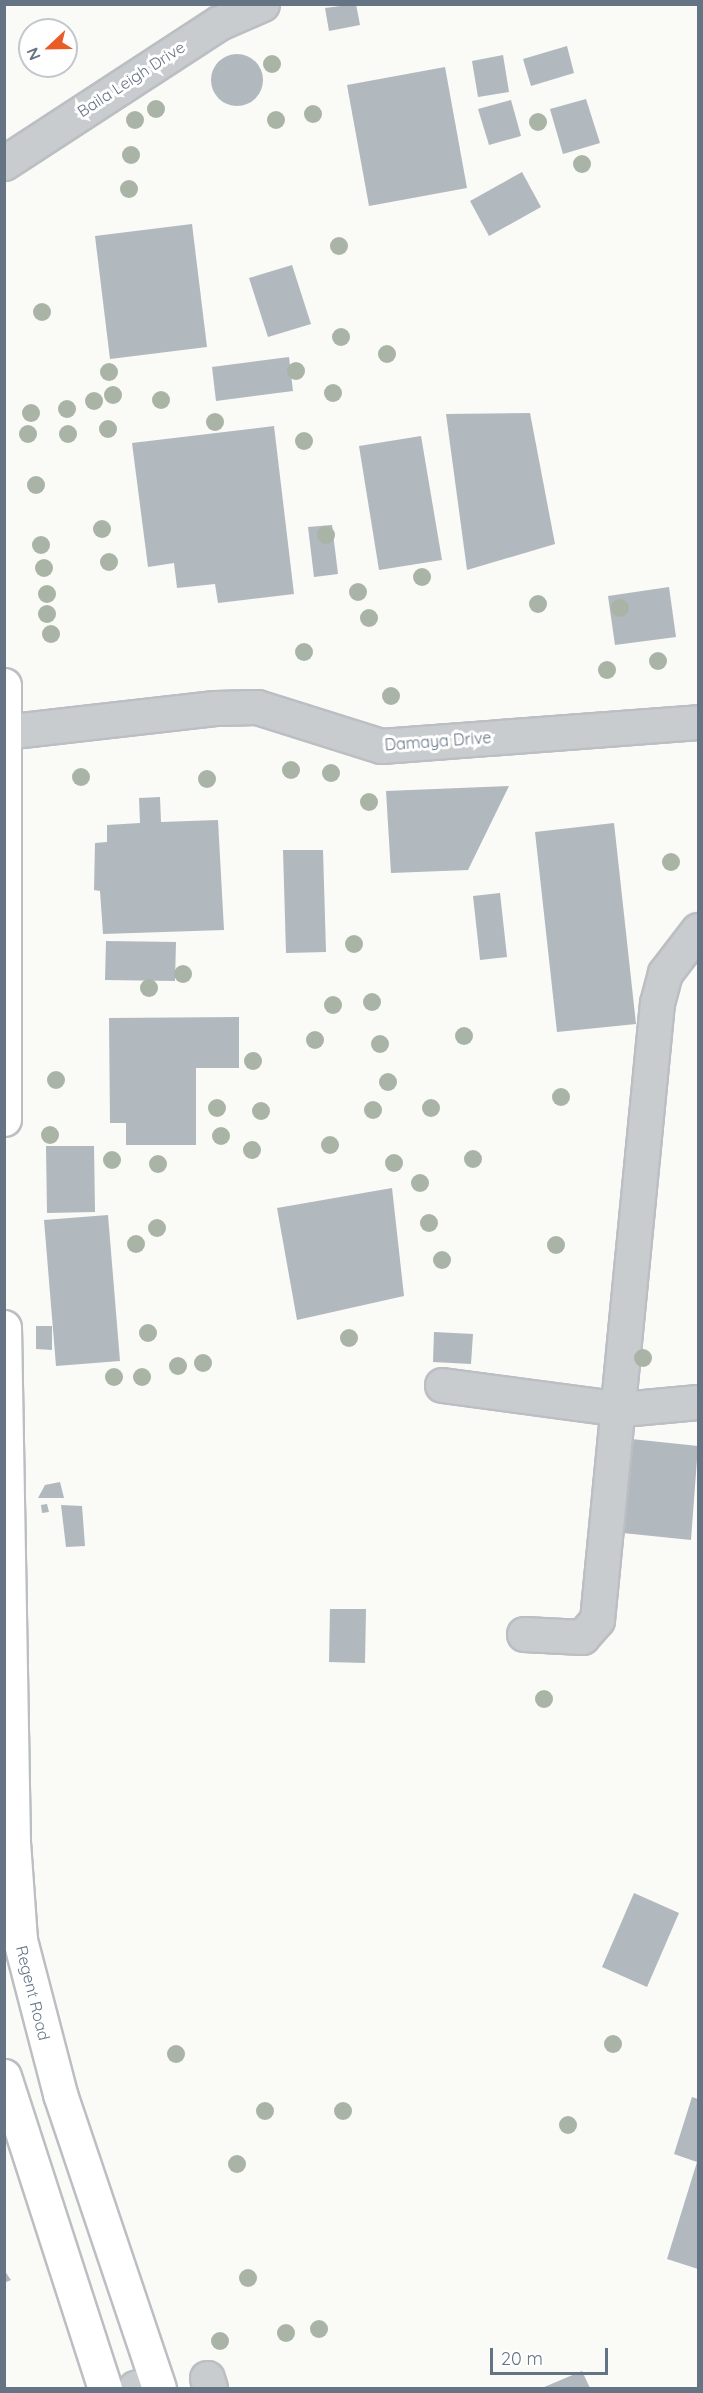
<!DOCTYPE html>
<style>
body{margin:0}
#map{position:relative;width:703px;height:2393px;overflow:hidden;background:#fafaf7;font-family:Quicksand,sans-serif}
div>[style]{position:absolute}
.building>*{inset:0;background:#b1b8be}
.round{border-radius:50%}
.roads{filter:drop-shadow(2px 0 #bbbfc3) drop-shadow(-2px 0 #bbbfc3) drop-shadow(0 2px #bbbfc3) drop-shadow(0 -2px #bbbfc3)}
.minor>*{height:33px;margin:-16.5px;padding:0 16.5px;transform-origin:16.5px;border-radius:16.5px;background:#c8cccf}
.major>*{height:33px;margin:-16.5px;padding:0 16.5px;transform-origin:16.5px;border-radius:16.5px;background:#fff}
.trees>*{width:18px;height:18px;margin:-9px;border-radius:50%;background:#a9b4a6}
span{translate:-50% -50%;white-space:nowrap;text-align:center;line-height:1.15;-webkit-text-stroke:6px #fff;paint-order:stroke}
.street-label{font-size:16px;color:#647484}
.frame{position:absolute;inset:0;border:6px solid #647484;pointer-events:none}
.north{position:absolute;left:18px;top:18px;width:60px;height:60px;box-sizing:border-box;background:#fff;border:2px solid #c1c7ce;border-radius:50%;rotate:248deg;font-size:16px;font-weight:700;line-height:24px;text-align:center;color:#647484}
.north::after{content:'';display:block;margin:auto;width:21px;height:27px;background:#ea5b27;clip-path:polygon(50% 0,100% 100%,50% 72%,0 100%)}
.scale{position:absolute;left:490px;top:2348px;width:118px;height:27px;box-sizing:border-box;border:3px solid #647484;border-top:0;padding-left:8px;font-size:18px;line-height:21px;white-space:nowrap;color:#647484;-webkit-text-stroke:4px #fff;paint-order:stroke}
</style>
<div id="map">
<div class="building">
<div style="clip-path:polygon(356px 4px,360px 25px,329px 31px,325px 8px)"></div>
<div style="clip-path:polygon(567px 46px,574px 73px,531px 86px,523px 59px)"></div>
<div class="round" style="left:211px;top:54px;width:52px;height:52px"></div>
<div style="clip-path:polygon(503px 55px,509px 92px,478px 97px,472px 61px)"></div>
<div style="clip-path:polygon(445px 67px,467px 188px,369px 206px,347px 85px)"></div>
<div style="clip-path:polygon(586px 99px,600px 143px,563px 154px,550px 109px)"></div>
<div style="clip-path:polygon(511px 100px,521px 136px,489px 145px,478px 109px)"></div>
<div style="clip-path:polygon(522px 172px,541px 207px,489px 236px,470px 201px)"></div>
<div style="clip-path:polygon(192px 224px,207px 347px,110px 359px,95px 236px)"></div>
<div style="clip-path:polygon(292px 265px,311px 324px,268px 337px,249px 278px)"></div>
<div style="clip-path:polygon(289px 357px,293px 391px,216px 401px,212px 367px)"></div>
<div style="clip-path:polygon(530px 413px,555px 544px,467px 570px,446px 414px)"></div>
<div style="clip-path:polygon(274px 426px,294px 594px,218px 603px,215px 584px,177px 588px,174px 563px,148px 567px,132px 443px)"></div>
<div style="clip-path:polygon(421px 436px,442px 560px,379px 570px,359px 446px)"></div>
<div style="clip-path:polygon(332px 525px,338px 574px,314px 577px,308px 527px)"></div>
<div style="clip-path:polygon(669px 587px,676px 637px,615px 645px,608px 596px)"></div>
<div style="clip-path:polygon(509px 786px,468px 870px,391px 873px,386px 791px)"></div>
<div style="clip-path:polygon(160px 797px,161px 822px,218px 820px,224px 930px,103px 934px,100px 891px,94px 890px,95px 843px,107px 842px,107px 825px,140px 823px,139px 798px)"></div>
<div style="clip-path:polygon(614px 823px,636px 1024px,557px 1032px,535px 832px)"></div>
<div style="clip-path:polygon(283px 850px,323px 850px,326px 952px,286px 953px)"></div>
<div style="clip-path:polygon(500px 893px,507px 957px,480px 960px,473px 896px)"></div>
<div style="clip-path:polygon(106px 941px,176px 942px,175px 981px,105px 980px)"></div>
<div style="clip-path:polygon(239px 1017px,239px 1068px,196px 1068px,196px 1145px,126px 1145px,126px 1123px,110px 1123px,109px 1018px)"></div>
<div style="clip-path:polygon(46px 1146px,94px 1146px,95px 1212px,47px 1213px)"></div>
<div style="clip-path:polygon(392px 1188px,404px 1296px,297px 1320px,277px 1208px)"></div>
<div style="clip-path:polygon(108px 1215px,120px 1361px,56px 1366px,44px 1220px)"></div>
<div style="clip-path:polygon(36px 1326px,52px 1326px,52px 1350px,36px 1349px)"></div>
<div style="clip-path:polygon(434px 1332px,473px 1334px,471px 1364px,433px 1362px)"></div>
<div style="clip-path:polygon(622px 1438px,698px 1446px,691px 1540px,613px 1532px)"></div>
<div style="clip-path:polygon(60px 1482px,64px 1498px,38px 1498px,45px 1485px)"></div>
<div style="clip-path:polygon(47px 1504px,49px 1512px,42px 1513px,41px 1505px)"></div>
<div style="clip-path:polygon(61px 1505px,82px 1506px,85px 1546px,66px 1547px)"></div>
<div style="clip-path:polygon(330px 1609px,366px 1609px,365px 1663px,329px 1662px)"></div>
<div style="clip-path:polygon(634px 1893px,679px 1913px,647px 1987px,602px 1967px)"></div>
<div style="clip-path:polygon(692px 2097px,698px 2099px,698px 2269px,667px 2259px,697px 2162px,674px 2154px)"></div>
<div style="clip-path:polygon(4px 2270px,11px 2280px,4px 2283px)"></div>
<div style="clip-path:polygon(582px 2371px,590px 2388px,542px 2388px)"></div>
</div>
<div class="roads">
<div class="minor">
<div style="left:4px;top:163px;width:257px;rotate:-33.1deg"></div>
<div style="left:219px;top:23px;width:47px;rotate:-23.8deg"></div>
<div style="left:4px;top:732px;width:212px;rotate:-6.5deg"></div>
<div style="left:215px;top:708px;width:42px;rotate:-1.4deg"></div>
<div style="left:257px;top:707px;width:130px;rotate:17.5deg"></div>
<div style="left:381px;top:746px;width:318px;rotate:-4.3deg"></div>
<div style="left:442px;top:1385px;width:182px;rotate:7.6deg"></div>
<div style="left:622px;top:1409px;width:76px;rotate:-5.3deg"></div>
<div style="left:524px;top:1634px;width:58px;rotate:3deg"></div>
<div style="left:582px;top:1637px;width:23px;rotate:-49deg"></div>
<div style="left:597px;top:1620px;width:620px;rotate:-84.45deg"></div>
<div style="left:657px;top:1003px;width:31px;rotate:-75deg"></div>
<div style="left:665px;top:973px;width:54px;rotate:-52.5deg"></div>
<div style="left:207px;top:2378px;width:10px;rotate:73deg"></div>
<div style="left:135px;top:2388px;width:22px;rotate:-18deg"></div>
</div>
<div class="major">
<div style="left:4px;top:685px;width:434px;rotate:90deg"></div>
<div style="left:4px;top:1327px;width:515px;rotate:89deg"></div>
<div style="left:13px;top:1842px;width:98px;rotate:85.9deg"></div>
<div style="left:20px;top:1940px;width:159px;rotate:75.4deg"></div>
<div style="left:60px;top:2094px;width:310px;rotate:71.4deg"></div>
<div style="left:4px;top:2076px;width:328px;rotate:72.1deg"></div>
</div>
</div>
<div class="trees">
<div style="left:272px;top:64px"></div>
<div style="left:156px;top:109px"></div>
<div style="left:313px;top:114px"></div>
<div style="left:135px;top:120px"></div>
<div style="left:276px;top:120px"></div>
<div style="left:538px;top:122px"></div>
<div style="left:131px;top:155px"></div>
<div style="left:582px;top:164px"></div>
<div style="left:129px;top:189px"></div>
<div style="left:339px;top:246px"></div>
<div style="left:42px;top:312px"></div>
<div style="left:341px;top:337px"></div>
<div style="left:387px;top:354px"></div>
<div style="left:296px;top:371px"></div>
<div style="left:109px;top:372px"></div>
<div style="left:333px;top:393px"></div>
<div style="left:113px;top:395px"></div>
<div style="left:161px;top:400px"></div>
<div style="left:94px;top:401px"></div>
<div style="left:67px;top:409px"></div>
<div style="left:31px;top:413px"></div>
<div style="left:215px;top:422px"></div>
<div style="left:108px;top:429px"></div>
<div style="left:28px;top:434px"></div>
<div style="left:68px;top:434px"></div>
<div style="left:304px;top:441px"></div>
<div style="left:36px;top:485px"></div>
<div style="left:102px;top:529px"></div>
<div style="left:326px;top:535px"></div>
<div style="left:41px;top:545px"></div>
<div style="left:109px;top:562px"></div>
<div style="left:44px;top:568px"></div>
<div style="left:422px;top:577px"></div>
<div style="left:358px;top:592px"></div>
<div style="left:47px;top:594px"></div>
<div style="left:538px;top:604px"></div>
<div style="left:620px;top:608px"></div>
<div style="left:47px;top:614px"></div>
<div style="left:369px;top:618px"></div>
<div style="left:51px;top:634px"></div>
<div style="left:304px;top:652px"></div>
<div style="left:658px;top:661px"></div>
<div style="left:607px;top:670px"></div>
<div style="left:391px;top:696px"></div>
<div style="left:291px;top:770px"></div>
<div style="left:331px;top:773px"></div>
<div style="left:81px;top:777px"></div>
<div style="left:207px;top:779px"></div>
<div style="left:369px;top:802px"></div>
<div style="left:671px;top:862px"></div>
<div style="left:354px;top:944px"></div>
<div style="left:183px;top:974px"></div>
<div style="left:149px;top:988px"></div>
<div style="left:372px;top:1002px"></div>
<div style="left:333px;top:1005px"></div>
<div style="left:464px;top:1036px"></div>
<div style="left:315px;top:1040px"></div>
<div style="left:380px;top:1044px"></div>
<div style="left:253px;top:1061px"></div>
<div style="left:56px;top:1080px"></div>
<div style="left:388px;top:1082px"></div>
<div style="left:561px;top:1097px"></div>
<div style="left:217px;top:1108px"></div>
<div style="left:431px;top:1108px"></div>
<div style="left:373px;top:1110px"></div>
<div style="left:261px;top:1111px"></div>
<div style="left:50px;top:1135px"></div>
<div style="left:221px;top:1136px"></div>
<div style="left:330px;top:1145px"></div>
<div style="left:252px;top:1150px"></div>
<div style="left:473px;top:1159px"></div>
<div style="left:112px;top:1160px"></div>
<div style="left:394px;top:1163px"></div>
<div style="left:158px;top:1164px"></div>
<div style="left:420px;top:1183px"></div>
<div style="left:429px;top:1223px"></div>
<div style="left:157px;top:1228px"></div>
<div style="left:136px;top:1244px"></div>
<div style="left:556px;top:1245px"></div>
<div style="left:442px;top:1260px"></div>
<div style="left:148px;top:1333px"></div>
<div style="left:349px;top:1338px"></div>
<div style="left:643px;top:1358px"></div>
<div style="left:203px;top:1363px"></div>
<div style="left:178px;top:1366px"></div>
<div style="left:114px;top:1377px"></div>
<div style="left:142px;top:1377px"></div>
<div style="left:544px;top:1699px"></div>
<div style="left:613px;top:2044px"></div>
<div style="left:176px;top:2054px"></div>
<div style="left:265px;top:2111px"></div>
<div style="left:343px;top:2111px"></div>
<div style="left:568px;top:2125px"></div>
<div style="left:237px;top:2164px"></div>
<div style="left:248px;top:2278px"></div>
<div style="left:319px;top:2329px"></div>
<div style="left:286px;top:2333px"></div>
<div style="left:220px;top:2341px"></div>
</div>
<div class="street-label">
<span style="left:131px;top:79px;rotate:-33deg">Baila Leigh Drive</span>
<span style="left:438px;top:741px;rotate:-4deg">Damaya Drive</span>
<span style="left:33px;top:1993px;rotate:76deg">Regent Road</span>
</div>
<div class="frame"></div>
<div class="north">N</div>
<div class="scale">20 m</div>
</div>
